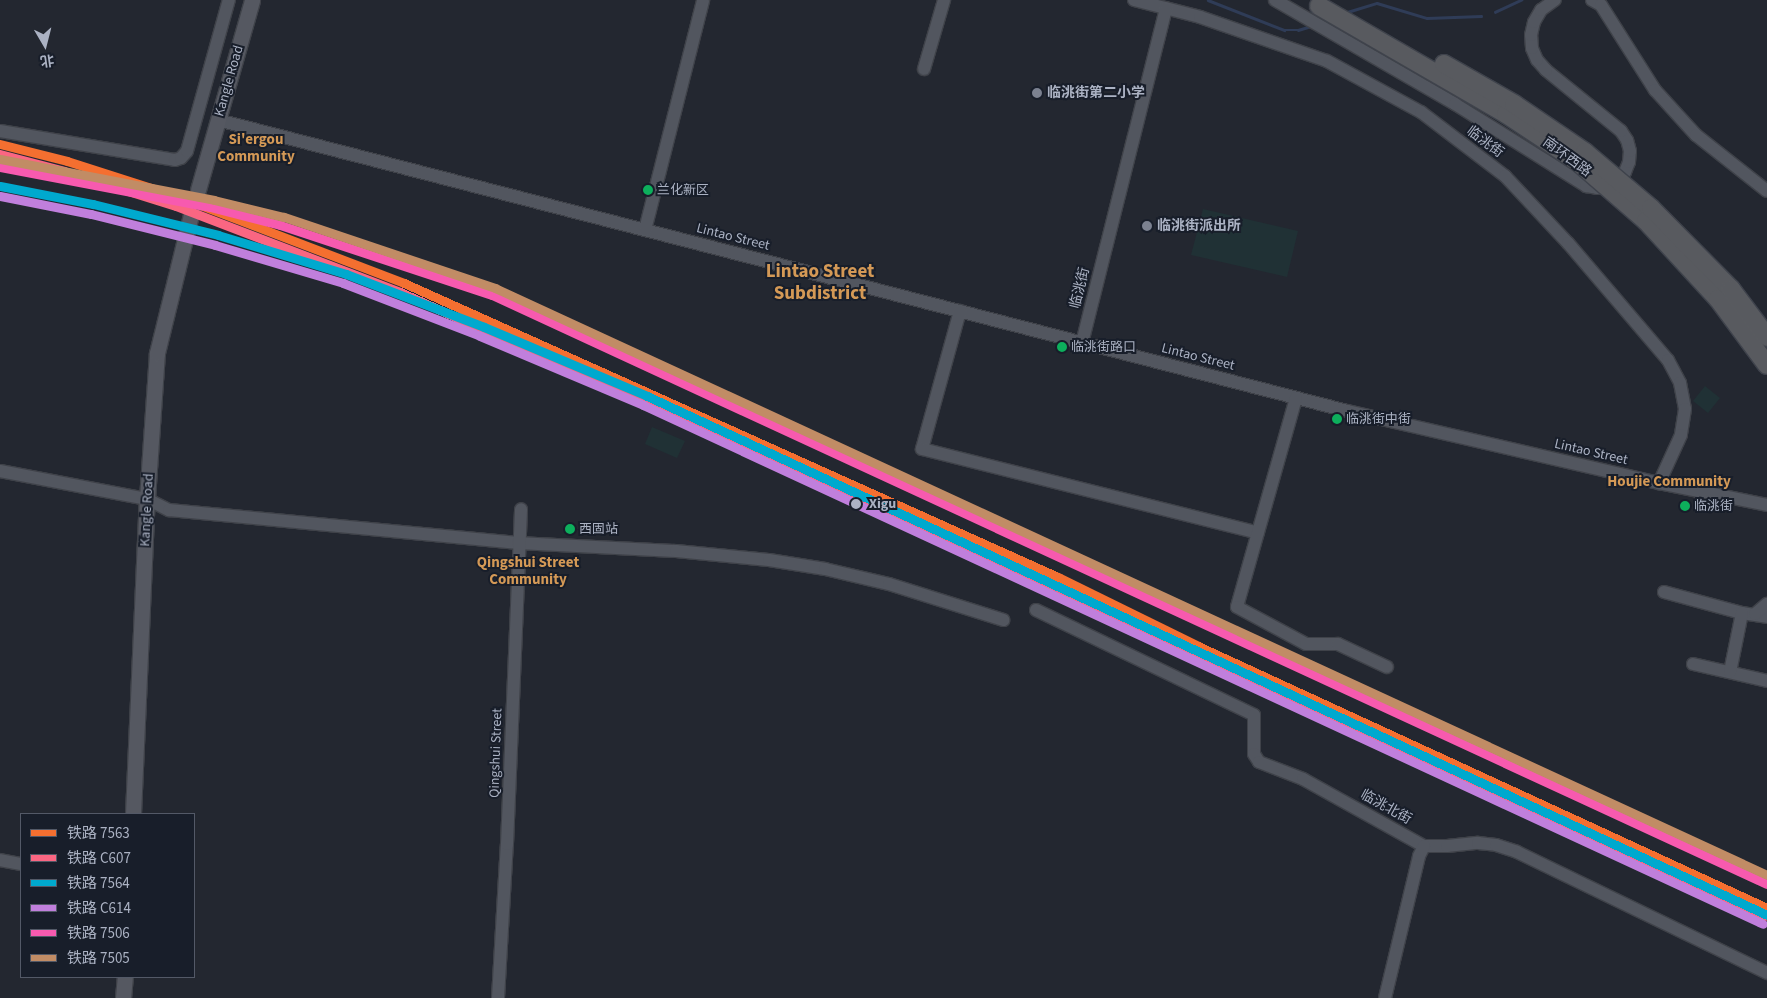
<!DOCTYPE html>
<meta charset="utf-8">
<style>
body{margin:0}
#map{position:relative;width:1767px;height:998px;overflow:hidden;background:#232730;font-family:"Source Sans 3","Noto Sans SC",sans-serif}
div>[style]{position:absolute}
.green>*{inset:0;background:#203135}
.stream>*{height:2.5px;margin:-1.25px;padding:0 1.25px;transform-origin:1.25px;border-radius:1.25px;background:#2f3c57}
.major-tunnel>*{height:15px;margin-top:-7.5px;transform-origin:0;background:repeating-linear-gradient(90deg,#373c46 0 15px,transparent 0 23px)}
.roads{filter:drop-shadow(1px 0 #3f4249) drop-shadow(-1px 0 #3f4249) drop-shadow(0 1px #3f4249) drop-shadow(0 -1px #3f4249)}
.minor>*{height:12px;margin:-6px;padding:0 6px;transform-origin:6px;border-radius:6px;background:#52565f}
.major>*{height:15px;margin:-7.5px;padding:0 7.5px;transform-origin:7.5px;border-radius:7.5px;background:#555861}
.bridges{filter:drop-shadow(1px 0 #3f434c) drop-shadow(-1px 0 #3f434c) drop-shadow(0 1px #3f434c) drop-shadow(0 -1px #3f434c)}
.highway-bridge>*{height:18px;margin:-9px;padding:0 9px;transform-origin:9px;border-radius:9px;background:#585a5f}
.rail-1>*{height:9px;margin:-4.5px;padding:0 4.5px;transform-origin:4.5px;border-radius:4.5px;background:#f46f30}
.rail-2>*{height:9px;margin:-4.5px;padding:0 4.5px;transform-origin:4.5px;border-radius:4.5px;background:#fa6682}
.rail-3>*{height:9px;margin:-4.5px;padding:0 4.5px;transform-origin:4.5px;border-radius:4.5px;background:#00a9ce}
.rail-4>*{height:9px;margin:-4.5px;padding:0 4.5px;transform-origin:4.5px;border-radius:4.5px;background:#c07fdc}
.rail-5>*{height:9px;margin:-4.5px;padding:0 4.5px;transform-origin:4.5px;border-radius:4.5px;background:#f75aaf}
.rail-6>*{height:9px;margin:-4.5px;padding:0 4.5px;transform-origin:4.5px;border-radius:4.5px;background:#c18c65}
.dots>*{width:14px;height:14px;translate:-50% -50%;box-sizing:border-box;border:2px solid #181e2a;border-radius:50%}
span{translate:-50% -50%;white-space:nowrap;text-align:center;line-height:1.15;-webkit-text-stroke:4px #181e2a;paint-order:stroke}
.bus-label{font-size:13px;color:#abb2c3}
.left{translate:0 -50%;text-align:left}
.street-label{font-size:14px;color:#abb2c3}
.poi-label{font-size:14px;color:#abb2c3;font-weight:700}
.stop-label{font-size:14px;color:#abb2c3;font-weight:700}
.neighbourhood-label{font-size:15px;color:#d49956;font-weight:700}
.district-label{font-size:19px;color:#d49956;font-weight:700}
.legend{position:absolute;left:20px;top:813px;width:175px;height:165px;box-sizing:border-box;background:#181e2a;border:1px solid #535967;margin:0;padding:6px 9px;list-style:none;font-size:15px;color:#abb2c3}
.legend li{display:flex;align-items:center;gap:10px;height:25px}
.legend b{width:25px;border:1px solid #535967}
.north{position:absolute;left:20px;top:20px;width:50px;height:50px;-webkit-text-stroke:4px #181e2a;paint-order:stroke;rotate:172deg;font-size:14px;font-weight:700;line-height:20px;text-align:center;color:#abb2c3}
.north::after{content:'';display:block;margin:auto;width:18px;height:22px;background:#abb2c3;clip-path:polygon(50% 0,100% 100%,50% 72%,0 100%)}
</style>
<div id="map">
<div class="green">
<div style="clip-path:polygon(1203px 209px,1298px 231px,1287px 277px,1191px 255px)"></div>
<div style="clip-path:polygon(1705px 386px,1720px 398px,1708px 413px,1693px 401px)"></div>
<div style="clip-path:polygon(652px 427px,685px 441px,677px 458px,645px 444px)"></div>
</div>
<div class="stream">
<div style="left:1208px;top:0;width:82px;rotate:21.5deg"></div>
<div style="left:1284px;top:30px;width:14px"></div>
<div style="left:1298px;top:30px;width:14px;rotate:-17deg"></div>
<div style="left:1495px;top:12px;width:29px;rotate:-25deg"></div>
<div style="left:1344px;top:13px;width:34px;rotate:-17deg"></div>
<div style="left:1377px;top:3px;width:52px;rotate:16.7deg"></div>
<div style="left:1427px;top:18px;width:54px;rotate:-2.1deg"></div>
</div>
<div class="major-tunnel">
<div style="left:192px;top:210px;width:21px;rotate:-73deg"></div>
</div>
<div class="roads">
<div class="minor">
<div style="left:1134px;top:0;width:68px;rotate:14.4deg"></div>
<div style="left:1200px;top:17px;width:134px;rotate:19.1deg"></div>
<div style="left:1327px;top:61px;width:107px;rotate:28.5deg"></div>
<div style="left:1421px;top:112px;width:106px;rotate:37.3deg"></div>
<div style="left:1505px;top:176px;width:92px;rotate:46.8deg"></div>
<div style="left:1568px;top:243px;width:154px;rotate:49.5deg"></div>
<div style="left:1668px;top:360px;width:26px;rotate:62deg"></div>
<div style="left:1680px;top:383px;width:26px;rotate:79deg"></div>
<div style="left:1685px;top:409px;width:26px;rotate:99deg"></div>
<div style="left:1681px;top:435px;width:53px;rotate:114.6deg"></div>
<div style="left:1275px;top:0;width:208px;rotate:30deg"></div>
<div style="left:1455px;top:104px;width:155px;rotate:32deg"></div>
<div style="left:1586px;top:186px;width:11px;rotate:10deg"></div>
<div style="left:1597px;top:188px;width:11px;rotate:-10deg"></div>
<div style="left:1608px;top:186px;width:12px;rotate:-31deg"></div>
<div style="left:1618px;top:180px;width:11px;rotate:-49deg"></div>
<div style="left:1625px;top:172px;width:11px;rotate:-68deg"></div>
<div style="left:1629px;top:162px;width:11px;rotate:-85deg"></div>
<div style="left:1630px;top:151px;width:11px;rotate:-105deg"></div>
<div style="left:1627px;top:140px;width:11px;rotate:-124deg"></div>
<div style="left:1621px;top:131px;width:97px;rotate:-140.9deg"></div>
<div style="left:1546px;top:70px;width:13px;rotate:-132deg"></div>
<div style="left:1537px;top:60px;width:13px;rotate:-113deg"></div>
<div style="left:1532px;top:48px;width:13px;rotate:-94deg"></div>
<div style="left:1531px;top:35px;width:13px;rotate:-77deg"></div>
<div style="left:1534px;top:22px;width:14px;rotate:-60deg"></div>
<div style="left:1541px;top:10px;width:17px;rotate:-36deg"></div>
<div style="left:1592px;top:0;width:10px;rotate:29deg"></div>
<div style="left:1601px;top:5px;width:101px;rotate:57.6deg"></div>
<div style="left:1655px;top:90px;width:61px;rotate:47.7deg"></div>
<div style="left:1696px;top:135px;width:90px;rotate:38.3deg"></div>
<div style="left:924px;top:69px;width:72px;rotate:-73.8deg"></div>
<div style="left:218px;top:120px;width:1166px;rotate:14.45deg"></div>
<div style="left:1347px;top:411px;width:320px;rotate:13deg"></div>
<div style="left:1659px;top:483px;width:110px;rotate:11.5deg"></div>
<div style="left:0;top:131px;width:177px;rotate:9.4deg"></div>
<div style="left:175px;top:160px;width:6px;rotate:-18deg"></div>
<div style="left:181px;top:158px;width:9px;rotate:-49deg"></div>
<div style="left:187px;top:151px;width:157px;rotate:-74.5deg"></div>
<div style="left:645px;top:230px;width:237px;rotate:-75.8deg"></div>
<div style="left:960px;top:311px;width:143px;rotate:105.4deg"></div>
<div style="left:922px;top:449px;width:346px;rotate:14deg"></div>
<div style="left:1082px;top:343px;width:345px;rotate:-75.9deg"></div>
<div style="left:1296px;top:398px;width:217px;rotate:105.8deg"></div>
<div style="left:1237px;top:607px;width:78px;rotate:28.2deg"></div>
<div style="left:1306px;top:644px;width:32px"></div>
<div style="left:1338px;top:644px;width:54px;rotate:25.1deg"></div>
<div style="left:0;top:471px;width:150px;rotate:10.8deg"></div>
<div style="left:147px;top:499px;width:25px;rotate:27deg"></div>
<div style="left:169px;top:510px;width:351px;rotate:5.4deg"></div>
<div style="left:518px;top:543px;width:158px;rotate:2.9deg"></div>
<div style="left:676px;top:551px;width:93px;rotate:5.5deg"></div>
<div style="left:769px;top:560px;width:57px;rotate:9.1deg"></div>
<div style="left:825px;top:569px;width:66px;rotate:13.2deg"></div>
<div style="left:889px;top:584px;width:120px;rotate:17.5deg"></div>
<div style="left:1664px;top:592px;width:81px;rotate:15.1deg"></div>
<div style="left:1742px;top:613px;width:25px;rotate:9deg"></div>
<div style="left:1036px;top:610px;width:242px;rotate:25.7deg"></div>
<div style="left:1254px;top:715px;width:39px;rotate:90deg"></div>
<div style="left:1254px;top:754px;width:9px;rotate:58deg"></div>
<div style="left:1259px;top:762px;width:47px;rotate:21.1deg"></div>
<div style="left:1303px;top:779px;width:138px;rotate:29deg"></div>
<div style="left:1424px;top:846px;width:23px"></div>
<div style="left:1447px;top:846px;width:31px;rotate:-6deg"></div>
<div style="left:1478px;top:843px;width:18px;rotate:6deg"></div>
<div style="left:1496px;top:845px;width:22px;rotate:18deg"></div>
<div style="left:1517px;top:852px;width:278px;rotate:25.8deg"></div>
<div style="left:1755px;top:614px;width:16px;rotate:-40deg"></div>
<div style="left:1693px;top:664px;width:76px;rotate:12.9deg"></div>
<div style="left:1730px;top:672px;width:60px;rotate:-78.5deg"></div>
<div style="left:0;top:860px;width:21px;rotate:11deg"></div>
<div style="left:498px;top:998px;width:154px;rotate:-86.7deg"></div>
<div style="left:507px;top:844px;width:335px;rotate:-87.6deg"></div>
<div style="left:1385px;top:998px;width:146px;rotate:-76.5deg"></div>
<div style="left:1419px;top:856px;width:11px;rotate:-63deg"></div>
</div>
<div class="major">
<div style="left:198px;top:190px;width:198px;rotate:-74.1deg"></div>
<div style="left:133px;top:814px;width:315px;rotate:-87.5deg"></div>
<div style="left:147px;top:499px;width:146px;rotate:-86.1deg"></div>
<div style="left:157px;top:353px;width:147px;rotate:-76.2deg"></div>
<div style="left:123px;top:998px;width:21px;rotate:-85deg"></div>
</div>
</div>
<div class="bridges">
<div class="highway-bridge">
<div style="left:1319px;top:6px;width:216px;rotate:30deg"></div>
<div style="left:1506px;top:114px;width:87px;rotate:33.7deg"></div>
<div style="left:1578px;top:162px;width:90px;rotate:40.9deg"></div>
<div style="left:1646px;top:221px;width:106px;rotate:47.3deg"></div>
<div style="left:1718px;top:299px;width:82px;rotate:53.4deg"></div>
<div style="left:1444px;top:64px;width:81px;rotate:29.7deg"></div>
<div style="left:1514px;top:104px;width:86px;rotate:34.1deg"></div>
<div style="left:1585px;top:152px;width:87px;rotate:40.3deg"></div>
<div style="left:1651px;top:208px;width:114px;rotate:45.4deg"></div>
<div style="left:1731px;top:289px;width:60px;rotate:53.1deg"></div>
</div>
</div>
<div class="rail-1">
<div style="left:0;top:144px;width:69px;rotate:14.2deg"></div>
<div style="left:67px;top:161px;width:118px;rotate:17.8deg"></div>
<div style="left:179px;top:197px;width:241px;rotate:20.9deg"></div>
<div style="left:404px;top:283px;width:717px;rotate:24.21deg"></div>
<div style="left:1058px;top:577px;width:156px;rotate:26.2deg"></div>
<div style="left:1198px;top:646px;width:626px;rotate:24.72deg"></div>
</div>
<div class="rail-2">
<div style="left:0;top:154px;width:66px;rotate:14.9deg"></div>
<div style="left:64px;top:171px;width:117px;rotate:17.4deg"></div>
<div style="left:176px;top:206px;width:240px;rotate:21deg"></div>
<div style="left:400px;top:292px;width:717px;rotate:24.21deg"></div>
<div style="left:1054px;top:586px;width:156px;rotate:26.2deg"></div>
<div style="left:1194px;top:655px;width:626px;rotate:24.72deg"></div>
</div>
<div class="rail-3">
<div style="left:0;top:186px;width:95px;rotate:11deg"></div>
<div style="left:93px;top:204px;width:129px;rotate:13.9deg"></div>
<div style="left:218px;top:235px;width:134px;rotate:16.9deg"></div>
<div style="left:346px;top:274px;width:148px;rotate:21deg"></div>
<div style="left:484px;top:327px;width:177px;rotate:22.9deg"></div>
<div style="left:647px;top:396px;width:1234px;rotate:24.86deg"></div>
</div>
<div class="rail-4">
<div style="left:0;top:196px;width:93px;rotate:11.2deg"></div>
<div style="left:91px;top:214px;width:128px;rotate:14deg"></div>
<div style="left:215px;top:245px;width:134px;rotate:16.5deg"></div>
<div style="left:343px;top:283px;width:147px;rotate:21.1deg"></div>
<div style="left:480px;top:336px;width:177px;rotate:22.9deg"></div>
<div style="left:643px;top:405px;width:1234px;rotate:24.86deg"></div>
</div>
<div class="rail-5">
<div style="left:0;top:167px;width:214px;rotate:10.8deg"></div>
<div style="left:210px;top:207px;width:72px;rotate:14.4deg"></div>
<div style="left:280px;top:225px;width:223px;rotate:18.3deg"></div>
<div style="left:492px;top:295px;width:1404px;rotate:24.8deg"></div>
</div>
<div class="rail-6">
<div style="left:0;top:159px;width:218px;rotate:10.8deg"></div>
<div style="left:214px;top:200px;width:72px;rotate:13.7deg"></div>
<div style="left:284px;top:217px;width:223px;rotate:18.6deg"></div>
<div style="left:495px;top:288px;width:1401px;rotate:24.77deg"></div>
</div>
<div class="dots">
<div style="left:1037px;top:93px;background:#7b8190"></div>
<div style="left:648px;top:190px;background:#0daf5c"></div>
<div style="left:1147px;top:226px;background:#7b8190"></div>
<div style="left:1062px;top:347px;background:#0daf5c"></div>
<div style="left:1337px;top:419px;background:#0daf5c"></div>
<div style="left:856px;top:504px;background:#abb2c3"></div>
<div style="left:1685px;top:506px;background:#0daf5c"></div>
<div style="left:570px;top:529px;background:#0daf5c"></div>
</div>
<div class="bus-label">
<span class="left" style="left:657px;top:190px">兰化新区</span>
<span class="left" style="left:1071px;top:347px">临洮街路口</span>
<span class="left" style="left:1346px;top:419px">临洮街中街</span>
<span class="left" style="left:1694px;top:506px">临洮街</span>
<span class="left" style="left:579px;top:529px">西固站</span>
</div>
<div class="street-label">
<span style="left:229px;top:81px;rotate:-74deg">Kangle Road</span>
<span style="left:1485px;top:142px;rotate:37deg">临洮街</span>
<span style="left:1567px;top:157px;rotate:36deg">南环西路</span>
<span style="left:733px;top:237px;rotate:14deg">Lintao Street</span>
<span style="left:1080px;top:288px;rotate:-76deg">临洮街</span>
<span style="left:1198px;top:357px;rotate:14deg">Lintao Street</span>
<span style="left:1591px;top:452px;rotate:13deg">Lintao Street</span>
<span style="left:147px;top:510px;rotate:-87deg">Kangle Road</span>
<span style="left:496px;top:753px;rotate:-88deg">Qingshui Street</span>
<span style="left:1386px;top:807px;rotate:29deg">临洮北街</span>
</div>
<div class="poi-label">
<span class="left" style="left:1047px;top:93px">临洮街第二小学</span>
<span class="left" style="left:1157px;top:226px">临洮街派出所</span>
</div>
<div class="stop-label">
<span class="left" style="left:869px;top:504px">Xigu</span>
</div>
<div class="neighbourhood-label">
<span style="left:256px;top:148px">Si'ergou<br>Community</span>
<span style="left:1669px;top:482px">Houjie Community</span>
<span style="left:528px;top:571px">Qingshui Street<br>Community</span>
</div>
<div class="district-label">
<span style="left:820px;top:283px">Lintao Street<br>Subdistrict</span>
</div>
<ul class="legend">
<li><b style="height:6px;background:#f46f30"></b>铁路 7563</li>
<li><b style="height:6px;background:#fa6682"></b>铁路 C607</li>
<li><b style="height:6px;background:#00a9ce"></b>铁路 7564</li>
<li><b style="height:6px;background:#c07fdc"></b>铁路 C614</li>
<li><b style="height:6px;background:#f75aaf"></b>铁路 7506</li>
<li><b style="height:6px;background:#c18c65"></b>铁路 7505</li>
</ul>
<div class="north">北</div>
</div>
